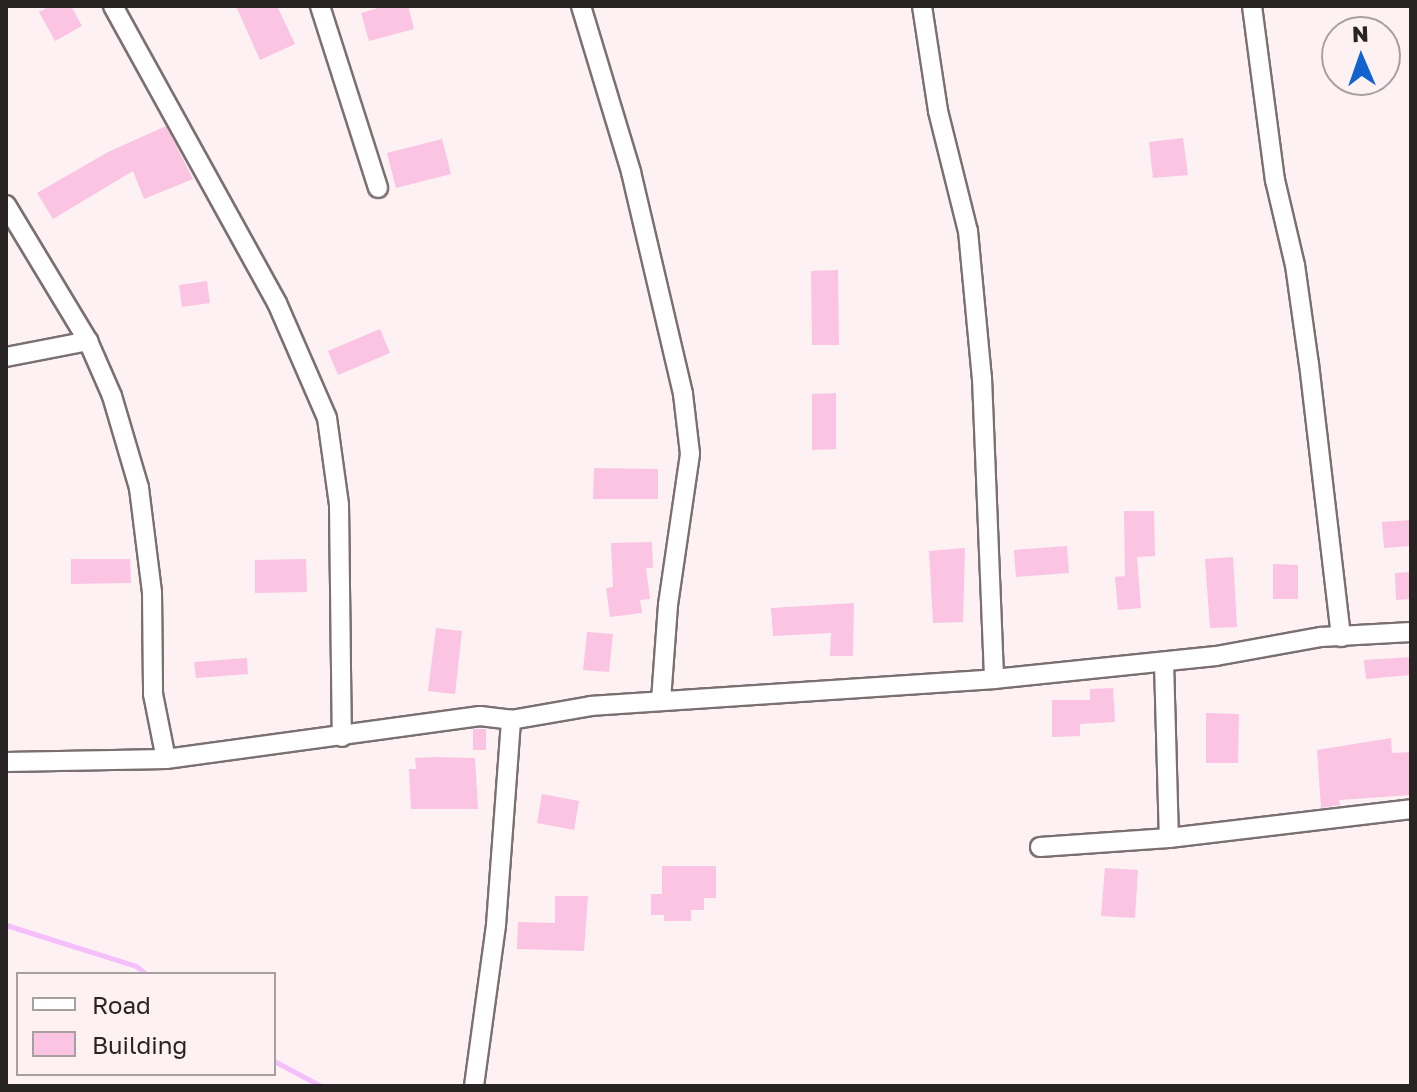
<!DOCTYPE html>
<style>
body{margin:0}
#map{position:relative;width:1417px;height:1092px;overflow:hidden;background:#fdf1f3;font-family:"Golos Text",sans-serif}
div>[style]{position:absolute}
.stream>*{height:5px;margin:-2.5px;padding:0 2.5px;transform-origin:2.5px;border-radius:2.5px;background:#f4bffb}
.building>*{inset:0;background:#fbc4e3}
.roads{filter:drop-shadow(2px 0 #7a7072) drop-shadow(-2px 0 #7a7072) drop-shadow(0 2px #7a7072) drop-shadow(0 -2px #7a7072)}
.minor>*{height:18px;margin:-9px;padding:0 9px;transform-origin:9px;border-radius:9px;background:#fff}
span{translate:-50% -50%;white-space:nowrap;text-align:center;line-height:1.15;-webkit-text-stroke:7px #fdf1f3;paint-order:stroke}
.frame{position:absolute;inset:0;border:8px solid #282424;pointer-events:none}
.legend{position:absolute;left:16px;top:972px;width:260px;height:104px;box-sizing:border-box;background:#fdf1f3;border:2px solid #a89fa0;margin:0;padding:10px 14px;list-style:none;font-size:24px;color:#282424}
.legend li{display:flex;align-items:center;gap:16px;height:40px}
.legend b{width:40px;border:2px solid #a89fa0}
.north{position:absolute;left:1321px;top:16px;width:80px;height:80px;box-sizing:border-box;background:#fdf1f3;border:2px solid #a89fa0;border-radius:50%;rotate:358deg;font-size:22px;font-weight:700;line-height:32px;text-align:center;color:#282424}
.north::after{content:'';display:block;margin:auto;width:28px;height:36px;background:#1263cd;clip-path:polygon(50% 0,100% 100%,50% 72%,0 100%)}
</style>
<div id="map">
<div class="stream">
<div style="left:6px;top:925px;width:136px;rotate:17.5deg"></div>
<div style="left:136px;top:966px;width:13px;rotate:39deg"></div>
<div style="left:274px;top:1061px;width:53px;rotate:28deg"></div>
</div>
<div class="building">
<div style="clip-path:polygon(50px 6px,71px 6px,82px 26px,55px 41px,39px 12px)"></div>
<div style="clip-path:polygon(236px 6px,277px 6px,295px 44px,260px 60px)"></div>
<div style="clip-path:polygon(385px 6px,408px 6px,414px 29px,369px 41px,361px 13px)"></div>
<div style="clip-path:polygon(166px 126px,193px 179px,144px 199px,133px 171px,53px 219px,37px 193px,108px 152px)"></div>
<div style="clip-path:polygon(1183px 138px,1188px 175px,1153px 178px,1149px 142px)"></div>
<div style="clip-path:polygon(442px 139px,451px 174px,396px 188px,387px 153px)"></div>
<div style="clip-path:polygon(838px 270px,839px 345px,812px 345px,811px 271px)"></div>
<div style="clip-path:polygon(207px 281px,210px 303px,182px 307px,179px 285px)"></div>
<div style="clip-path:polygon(380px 329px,390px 353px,338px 375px,328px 351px)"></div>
<div style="clip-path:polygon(836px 393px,836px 449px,812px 450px,812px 394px)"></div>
<div style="clip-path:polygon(594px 468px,658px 469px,658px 499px,593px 499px)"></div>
<div style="clip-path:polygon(1124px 511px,1154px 511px,1155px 556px,1137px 557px,1141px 608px,1118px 610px,1115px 577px,1125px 576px)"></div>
<div style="clip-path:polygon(1411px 520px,1411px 546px,1384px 548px,1382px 522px)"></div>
<div style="clip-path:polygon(652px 542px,653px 568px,646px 568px,650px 599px,640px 600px,642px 613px,610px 617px,606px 588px,613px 587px,611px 543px)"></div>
<div style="clip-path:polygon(1067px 546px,1069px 573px,1016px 577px,1014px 550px)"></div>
<div style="clip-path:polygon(965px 548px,963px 622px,933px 623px,929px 551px)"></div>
<div style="clip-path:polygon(1233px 557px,1237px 627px,1210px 628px,1205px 559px)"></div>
<div style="clip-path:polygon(71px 559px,130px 559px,131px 583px,71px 584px)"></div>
<div style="clip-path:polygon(306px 559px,307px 592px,255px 593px,255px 560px)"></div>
<div style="clip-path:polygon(1273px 564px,1298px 565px,1298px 599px,1273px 599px)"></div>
<div style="clip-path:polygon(1411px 572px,1411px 599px,1396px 600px,1395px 573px)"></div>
<div style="clip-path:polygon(854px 603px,853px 656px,830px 656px,831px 633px,773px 636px,771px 608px)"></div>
<div style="clip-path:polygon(436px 628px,462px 631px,455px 694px,428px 691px)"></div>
<div style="clip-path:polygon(587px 632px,613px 634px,609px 672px,583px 670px)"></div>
<div style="clip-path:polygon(1411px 657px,1411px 675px,1366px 679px,1364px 660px)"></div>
<div style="clip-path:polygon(247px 658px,248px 674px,196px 678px,194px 662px)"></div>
<div style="clip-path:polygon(1113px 688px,1115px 722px,1080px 724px,1080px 736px,1052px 737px,1052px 700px,1090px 700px,1090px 689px)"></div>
<div style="clip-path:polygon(1206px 713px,1239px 714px,1238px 763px,1206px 763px)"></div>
<div style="clip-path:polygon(473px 729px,486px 729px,486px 750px,473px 750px)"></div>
<div style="clip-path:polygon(1391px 738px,1392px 753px,1411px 752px,1411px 795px,1339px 800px,1340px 805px,1321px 808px,1317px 750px)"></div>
<div style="clip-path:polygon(434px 757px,475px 758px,478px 809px,411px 809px,409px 769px,416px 769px,415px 758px)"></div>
<div style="clip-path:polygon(542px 794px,579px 801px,574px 830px,537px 823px)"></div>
<div style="clip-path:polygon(662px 866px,716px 866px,716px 898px,704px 898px,704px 910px,691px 910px,691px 921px,664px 921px,664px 915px,651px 915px,651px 894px,662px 894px)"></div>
<div style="clip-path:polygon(1105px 868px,1138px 870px,1135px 918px,1101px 916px)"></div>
<div style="clip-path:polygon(555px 896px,588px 896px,584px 951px,517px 949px,518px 922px,555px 923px)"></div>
</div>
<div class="roads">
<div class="minor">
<div style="left:113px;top:6px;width:339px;rotate:61.1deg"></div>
<div style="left:277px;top:303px;width:125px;rotate:66.5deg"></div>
<div style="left:327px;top:418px;width:88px;rotate:82.1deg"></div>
<div style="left:339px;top:505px;width:232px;rotate:89.3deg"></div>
<div style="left:320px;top:6px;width:191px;rotate:72.3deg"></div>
<div style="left:581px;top:6px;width:173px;rotate:73.2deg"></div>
<div style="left:631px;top:172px;width:228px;rotate:76.8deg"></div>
<div style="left:683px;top:394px;width:60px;rotate:83.3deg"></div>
<div style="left:690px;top:454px;width:153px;rotate:98.3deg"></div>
<div style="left:668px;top:605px;width:95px;rotate:94.2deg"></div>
<div style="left:922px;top:6px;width:106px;rotate:81.3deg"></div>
<div style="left:938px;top:111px;width:124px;rotate:76deg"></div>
<div style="left:968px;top:231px;width:148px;rotate:84.6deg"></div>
<div style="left:982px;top:378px;width:301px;rotate:87.7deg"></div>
<div style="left:1252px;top:6px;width:176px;rotate:82.5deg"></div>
<div style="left:1275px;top:180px;width:87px;rotate:76.8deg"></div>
<div style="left:1295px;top:265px;width:100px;rotate:82deg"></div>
<div style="left:1309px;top:364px;width:275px;rotate:83.3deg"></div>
<div style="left:6px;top:205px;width:159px;rotate:58.9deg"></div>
<div style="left:88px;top:341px;width:60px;rotate:66.4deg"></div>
<div style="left:112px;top:396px;width:96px;rotate:73.6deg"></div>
<div style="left:139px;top:488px;width:105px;rotate:82.9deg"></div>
<div style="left:152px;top:592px;width:102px;rotate:89.4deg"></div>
<div style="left:153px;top:694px;width:66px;rotate:78.7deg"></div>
<div style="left:6px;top:357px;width:84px;rotate:-11deg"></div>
<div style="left:1164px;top:662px;width:176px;rotate:88.4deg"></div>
<div style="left:1169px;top:838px;width:244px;rotate:-6.8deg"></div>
<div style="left:6px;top:762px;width:160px;rotate:-1.1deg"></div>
<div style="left:166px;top:759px;width:317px;rotate:-7.8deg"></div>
<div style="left:480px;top:716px;width:31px;rotate:7deg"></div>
<div style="left:511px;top:720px;width:81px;rotate:-9.9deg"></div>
<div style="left:591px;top:706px;width:404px;rotate:-3.8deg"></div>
<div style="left:994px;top:679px;width:223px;rotate:-5.9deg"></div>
<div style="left:1216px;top:656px;width:107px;rotate:-10.3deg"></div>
<div style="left:1321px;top:637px;width:90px;rotate:-3.2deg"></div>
<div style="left:1040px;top:847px;width:129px;rotate:-4deg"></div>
<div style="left:474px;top:1086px;width:162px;rotate:-82.2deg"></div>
<div style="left:496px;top:925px;width:206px;rotate:-85.8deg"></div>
</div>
</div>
<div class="frame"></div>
<ul class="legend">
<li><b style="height:10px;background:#fff"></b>Road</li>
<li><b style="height:22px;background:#fbc4e3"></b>Building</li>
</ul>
<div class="north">N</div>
</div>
